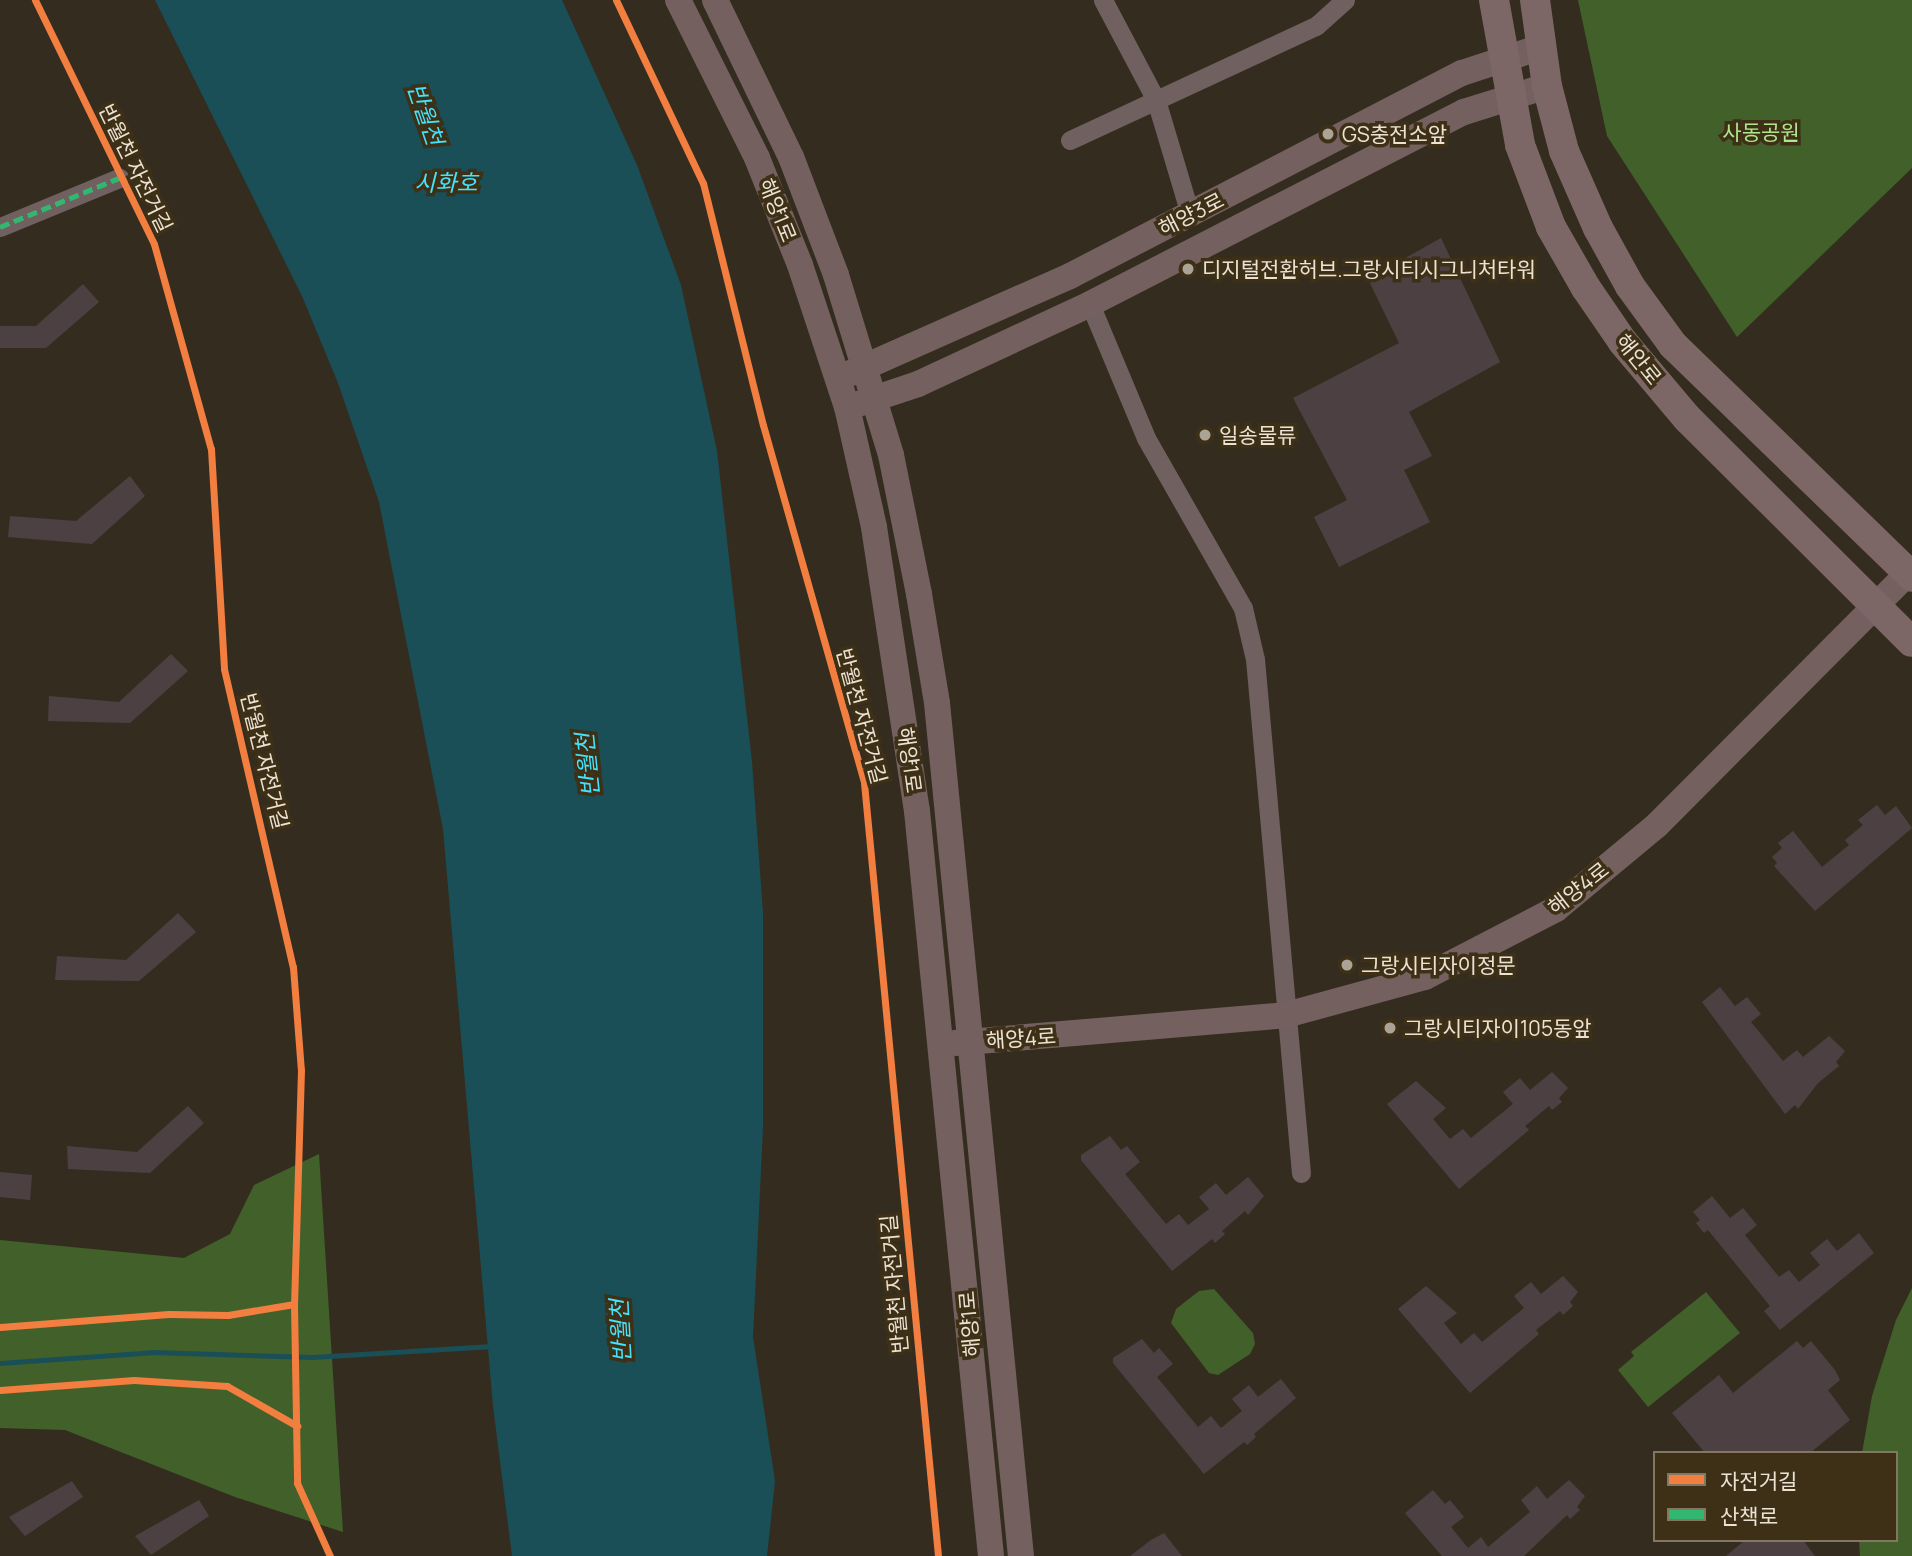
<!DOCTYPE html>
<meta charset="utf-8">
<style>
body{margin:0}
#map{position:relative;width:1912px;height:1556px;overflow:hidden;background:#342d1f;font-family:Manrope,"Noto Sans KR",sans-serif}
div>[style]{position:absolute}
.green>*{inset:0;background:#42602a}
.water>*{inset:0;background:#1a4f57}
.stream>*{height:5px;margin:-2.5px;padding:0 2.5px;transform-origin:2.5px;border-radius:2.5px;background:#1a4f57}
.building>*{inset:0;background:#4d4043}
.street>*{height:19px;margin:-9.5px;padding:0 9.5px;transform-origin:9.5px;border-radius:9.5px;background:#706060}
.secondary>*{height:26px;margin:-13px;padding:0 13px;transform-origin:13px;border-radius:13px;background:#73605f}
.primary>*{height:30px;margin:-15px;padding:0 15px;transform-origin:15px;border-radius:15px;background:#7c6766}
.quiet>*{height:5px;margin-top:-2.5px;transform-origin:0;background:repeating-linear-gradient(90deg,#33b770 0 10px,transparent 0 15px)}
.cycleway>*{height:7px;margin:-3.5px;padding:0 3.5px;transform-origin:3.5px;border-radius:3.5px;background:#f27e40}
.dots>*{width:19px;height:19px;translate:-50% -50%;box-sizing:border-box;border:4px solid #3d3016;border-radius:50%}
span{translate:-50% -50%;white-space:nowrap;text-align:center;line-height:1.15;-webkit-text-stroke:7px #3d3016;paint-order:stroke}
.park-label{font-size:21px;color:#aee68c}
.poi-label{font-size:21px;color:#ebe2d4}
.left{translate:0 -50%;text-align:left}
.street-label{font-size:21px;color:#ebe2d4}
.water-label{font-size:23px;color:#44e3fd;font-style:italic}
.legend{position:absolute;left:1653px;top:1451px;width:245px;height:91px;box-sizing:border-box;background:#3d3016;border:2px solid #837762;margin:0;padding:9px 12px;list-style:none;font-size:21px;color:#ebe2d4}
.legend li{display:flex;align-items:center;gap:14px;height:35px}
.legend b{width:35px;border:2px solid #837762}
</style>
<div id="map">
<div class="green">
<div style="clip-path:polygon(1578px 0,1912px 0,1912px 168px,1737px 337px,1607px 136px)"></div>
<div style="clip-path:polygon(319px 1154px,343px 1532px,235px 1497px,65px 1430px,0 1428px,0 1240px,184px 1258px,230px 1234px,254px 1185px)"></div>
<div style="clip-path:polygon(1912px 1288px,1912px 1556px,1860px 1556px,1859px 1540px,1896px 1540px,1896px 1453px,1862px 1453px,1872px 1396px,1896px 1320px)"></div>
<div style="clip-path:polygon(1214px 1289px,1253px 1333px,1255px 1344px,1250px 1354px,1218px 1375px,1209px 1373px,1171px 1323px,1176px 1309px,1199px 1291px)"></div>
<div style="clip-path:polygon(1706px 1292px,1740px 1333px,1648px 1407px,1618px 1370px,1634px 1356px,1631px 1352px)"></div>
</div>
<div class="water">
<div style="clip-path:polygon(155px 0,562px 0,637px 165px,681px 285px,717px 451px,752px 762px,763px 913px,763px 1127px,753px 1337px,775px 1481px,767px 1556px,512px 1556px,493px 1406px,443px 829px,379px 502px,338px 383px,302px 296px)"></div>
</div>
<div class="stream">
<div style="left:0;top:1363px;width:152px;rotate:-4.1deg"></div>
<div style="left:152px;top:1352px;width:161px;rotate:1.8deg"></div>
<div style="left:313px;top:1357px;width:180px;rotate:-3.5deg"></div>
</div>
<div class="building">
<div style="clip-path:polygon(1441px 238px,1500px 362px,1409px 412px,1432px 456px,1404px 470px,1430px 522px,1339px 567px,1314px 517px,1347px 500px,1293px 398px,1399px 343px,1368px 279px)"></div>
<div style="clip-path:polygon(83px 284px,99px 302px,46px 348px,0 348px,0 326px,36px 326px)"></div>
<div style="clip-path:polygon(130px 476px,145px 496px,92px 544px,8px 537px,10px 516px,76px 521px)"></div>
<div style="clip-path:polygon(171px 654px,188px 671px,130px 723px,48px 721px,49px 696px,119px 702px)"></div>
<div style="clip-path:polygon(1877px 805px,1885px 815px,1896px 806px,1912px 828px,1815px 911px,1774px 866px,1777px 863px,1772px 857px,1782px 848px,1778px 843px,1793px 831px,1822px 867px,1849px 845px,1845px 840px,1863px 825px,1858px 820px)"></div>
<div style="clip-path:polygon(178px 913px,196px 932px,139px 981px,55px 980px,57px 956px,126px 960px)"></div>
<div style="clip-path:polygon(1720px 987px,1735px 1006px,1747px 997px,1761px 1014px,1751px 1022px,1783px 1061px,1797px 1050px,1803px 1057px,1829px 1036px,1845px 1051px,1836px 1062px,1839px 1066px,1818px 1083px,1798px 1109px,1795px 1105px,1785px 1114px,1702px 1002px)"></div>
<div style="clip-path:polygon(1552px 1072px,1568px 1088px,1559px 1098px,1562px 1102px,1552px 1110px,1549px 1106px,1525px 1126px,1529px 1130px,1459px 1189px,1387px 1104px,1416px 1081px,1446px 1108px,1433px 1119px,1450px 1139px,1463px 1129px,1471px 1138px,1513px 1104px,1503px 1092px,1520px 1078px,1530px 1090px)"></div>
<div style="clip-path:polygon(188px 1106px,204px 1123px,150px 1173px,68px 1169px,67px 1146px,137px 1152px)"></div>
<div style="clip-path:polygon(1110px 1136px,1121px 1150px,1127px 1146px,1140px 1162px,1125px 1174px,1166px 1224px,1179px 1214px,1188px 1225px,1209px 1209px,1199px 1197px,1216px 1183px,1226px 1195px,1248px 1177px,1264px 1196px,1248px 1215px,1245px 1211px,1222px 1231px,1225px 1234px,1215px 1243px,1212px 1239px,1172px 1271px,1081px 1160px,1081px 1155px)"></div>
<div style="clip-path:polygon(0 1172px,32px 1175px,30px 1200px,0 1197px)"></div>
<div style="clip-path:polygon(1712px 1196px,1730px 1218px,1743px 1208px,1757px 1225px,1745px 1235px,1779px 1277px,1789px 1270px,1799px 1282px,1820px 1265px,1810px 1253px,1827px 1239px,1837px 1251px,1859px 1233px,1874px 1253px,1780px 1330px,1764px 1311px,1770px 1306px,1708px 1230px,1704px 1233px,1696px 1223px,1700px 1220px,1693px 1212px)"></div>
<div style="clip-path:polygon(1563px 1276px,1578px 1292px,1570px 1302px,1573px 1306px,1563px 1315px,1560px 1311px,1536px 1330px,1539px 1334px,1470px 1393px,1398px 1309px,1426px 1286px,1457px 1313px,1444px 1323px,1461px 1344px,1474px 1333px,1482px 1342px,1524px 1308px,1514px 1296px,1531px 1282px,1541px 1294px)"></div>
<div style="clip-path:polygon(1142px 1339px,1154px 1353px,1159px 1348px,1173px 1364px,1157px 1377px,1198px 1427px,1211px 1416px,1221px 1428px,1242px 1411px,1232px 1399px,1249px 1385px,1258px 1397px,1281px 1379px,1296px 1398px,1254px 1434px,1256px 1437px,1247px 1445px,1244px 1442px,1204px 1474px,1113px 1363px,1113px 1358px)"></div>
<div style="clip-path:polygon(1797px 1341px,1803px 1348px,1811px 1341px,1835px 1370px,1840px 1380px,1828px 1390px,1850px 1420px,1810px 1453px,1705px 1453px,1672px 1413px,1719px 1375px,1733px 1393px)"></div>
<div style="clip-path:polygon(1569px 1480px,1585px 1496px,1577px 1507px,1580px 1510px,1570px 1519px,1567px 1515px,1524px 1556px,1442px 1556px,1405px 1513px,1433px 1490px,1445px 1504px,1450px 1500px,1464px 1517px,1451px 1527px,1468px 1548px,1481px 1537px,1488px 1547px,1530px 1512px,1521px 1500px,1537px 1486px,1547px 1499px)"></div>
<div style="clip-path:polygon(72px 1481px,83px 1497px,25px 1536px,9px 1517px)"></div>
<div style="clip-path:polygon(199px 1500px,209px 1516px,151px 1555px,135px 1536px)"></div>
<div style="clip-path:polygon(1164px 1533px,1182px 1556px,1130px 1556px,1151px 1540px)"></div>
<div style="clip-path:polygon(1745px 1540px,1803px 1540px,1815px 1556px,1726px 1556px)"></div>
</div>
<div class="street">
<div style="left:1103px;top:0;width:113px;rotate:62.1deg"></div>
<div style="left:1156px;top:100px;width:119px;rotate:73.4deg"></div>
<div style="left:1070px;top:140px;width:271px;rotate:-24.9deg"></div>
<div style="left:1316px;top:26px;width:39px;rotate:-42deg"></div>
<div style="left:0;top:227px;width:129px;rotate:-22.4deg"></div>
<div style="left:1090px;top:304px;width:145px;rotate:67.3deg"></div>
<div style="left:1146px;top:438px;width:196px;rotate:60.3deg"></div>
<div style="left:1243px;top:608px;width:52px;rotate:76.8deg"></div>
<div style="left:1255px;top:659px;width:516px;rotate:84.89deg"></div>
</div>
<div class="secondary">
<div style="left:678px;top:0;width:177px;rotate:63.4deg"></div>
<div style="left:757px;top:158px;width:115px;rotate:68.1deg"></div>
<div style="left:800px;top:265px;width:150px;rotate:71.7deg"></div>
<div style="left:847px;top:407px;width:123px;rotate:77.3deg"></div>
<div style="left:874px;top:527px;width:287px;rotate:81.4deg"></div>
<div style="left:917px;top:811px;width:749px;rotate:84.33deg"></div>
<div style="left:715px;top:0;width:174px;rotate:64.2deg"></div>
<div style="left:791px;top:157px;width:126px;rotate:69.1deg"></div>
<div style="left:836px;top:275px;width:188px;rotate:73deg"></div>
<div style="left:891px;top:455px;width:142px;rotate:78.6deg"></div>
<div style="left:919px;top:594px;width:110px;rotate:80.6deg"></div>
<div style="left:937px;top:703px;width:857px;rotate:84.38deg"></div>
<div style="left:851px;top:373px;width:240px;rotate:-23.9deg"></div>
<div style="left:1070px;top:276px;width:441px;rotate:-27.4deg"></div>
<div style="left:1462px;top:73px;width:83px;rotate:-18.2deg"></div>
<div style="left:858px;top:404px;width:63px;rotate:-18.4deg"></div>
<div style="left:918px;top:384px;width:190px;rotate:-24.9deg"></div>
<div style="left:1090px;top:304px;width:420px;rotate:-27.2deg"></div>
<div style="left:1464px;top:112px;width:87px;rotate:-17.4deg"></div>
<div style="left:955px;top:1043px;width:332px;rotate:-4.8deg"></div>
<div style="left:1286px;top:1015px;width:144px;rotate:-15.3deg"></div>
<div style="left:1425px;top:977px;width:148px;rotate:-27.4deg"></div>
<div style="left:1556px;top:909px;width:131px;rotate:-39.7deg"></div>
<div style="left:1657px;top:825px;width:356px;rotate:-45.1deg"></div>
</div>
<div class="primary">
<div style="left:1494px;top:0;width:147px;rotate:79.8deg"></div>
<div style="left:1520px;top:145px;width:88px;rotate:69.3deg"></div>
<div style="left:1551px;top:227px;width:70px;rotate:60.2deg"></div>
<div style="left:1586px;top:288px;width:65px;rotate:55.6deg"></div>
<div style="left:1623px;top:342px;width:99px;rotate:49.9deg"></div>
<div style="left:1687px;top:418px;width:317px;rotate:44.9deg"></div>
<div style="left:1535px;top:0;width:87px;rotate:82.1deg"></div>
<div style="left:1547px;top:86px;width:67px;rotate:75.3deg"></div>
<div style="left:1564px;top:151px;width:84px;rotate:66.2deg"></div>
<div style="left:1598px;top:228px;width:66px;rotate:61.1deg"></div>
<div style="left:1630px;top:286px;width:73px;rotate:53.9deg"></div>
<div style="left:1673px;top:345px;width:333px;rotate:44.1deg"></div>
</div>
<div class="quiet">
<div style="left:0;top:227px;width:129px;rotate:-22.4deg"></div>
</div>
<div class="cycleway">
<div style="left:35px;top:0;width:271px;rotate:64deg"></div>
<div style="left:154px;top:244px;width:213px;rotate:74.5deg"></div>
<div style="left:211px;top:449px;width:220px;rotate:86.6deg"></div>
<div style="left:224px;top:669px;width:306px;rotate:77deg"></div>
<div style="left:293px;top:967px;width:103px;rotate:85.6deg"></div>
<div style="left:301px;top:1070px;width:234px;rotate:91.7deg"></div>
<div style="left:294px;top:1304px;width:179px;rotate:89deg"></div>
<div style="left:297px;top:1483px;width:80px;rotate:65.7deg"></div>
<div style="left:616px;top:0;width:203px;rotate:64.6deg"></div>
<div style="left:703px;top:183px;width:249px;rotate:76.1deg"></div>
<div style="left:763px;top:425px;width:372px;rotate:74.2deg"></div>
<div style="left:864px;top:783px;width:777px;rotate:84.53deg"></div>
<div style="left:0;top:1327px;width:169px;rotate:-4.4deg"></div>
<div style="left:169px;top:1314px;width:59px;rotate:1deg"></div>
<div style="left:228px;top:1315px;width:67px;rotate:-9.5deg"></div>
<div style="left:0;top:1390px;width:134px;rotate:-4.3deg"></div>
<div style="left:134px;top:1380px;width:93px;rotate:3.7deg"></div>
<div style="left:227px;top:1386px;width:81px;rotate:29.7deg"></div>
</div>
<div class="dots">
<div style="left:1328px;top:134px;background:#aba395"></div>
<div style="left:1188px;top:269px;background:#aba395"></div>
<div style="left:1205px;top:435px;background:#aba395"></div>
<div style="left:1347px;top:965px;background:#aba395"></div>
<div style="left:1390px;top:1028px;background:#aba395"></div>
</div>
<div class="park-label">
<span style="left:1761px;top:132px">사동공원</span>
</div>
<div class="poi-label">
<span class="left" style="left:1342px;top:134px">GS충전소앞</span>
<span class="left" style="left:1202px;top:269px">디지털전환허브.그랑시티시그니처타워</span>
<span class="left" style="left:1219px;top:435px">일송물류</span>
<span class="left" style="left:1361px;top:965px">그랑시티자이정문</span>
<span class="left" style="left:1404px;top:1028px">그랑시티자이105동앞</span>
</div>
<div class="street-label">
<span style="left:136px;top:168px;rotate:64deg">반월천 자전거길</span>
<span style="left:778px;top:210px;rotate:68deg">해양1로</span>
<span style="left:1191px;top:214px;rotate:-27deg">해양3로</span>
<span style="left:1639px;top:359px;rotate:51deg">해안로</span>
<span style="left:862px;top:716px;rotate:75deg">반월천 자전거길</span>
<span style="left:910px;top:760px;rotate:82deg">해양1로</span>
<span style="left:265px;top:761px;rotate:76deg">반월천 자전거길</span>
<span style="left:1578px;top:888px;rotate:-38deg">해양4로</span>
<span style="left:1021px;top:1038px;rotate:-4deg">해양4로</span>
<span style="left:894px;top:1284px;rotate:-95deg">반월천 자전거길</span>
<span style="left:969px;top:1324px;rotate:-95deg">해양1로</span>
</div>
<div class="water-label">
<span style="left:426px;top:114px;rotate:71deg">반월천</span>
<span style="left:446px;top:182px">시화호</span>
<span style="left:587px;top:765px;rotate:-96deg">반월천</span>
<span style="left:620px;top:1331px;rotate:-93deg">반월천</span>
</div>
<ul class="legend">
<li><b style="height:9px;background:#f27e40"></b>자전거길</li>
<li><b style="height:9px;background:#33b770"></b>산책로</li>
</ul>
</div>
